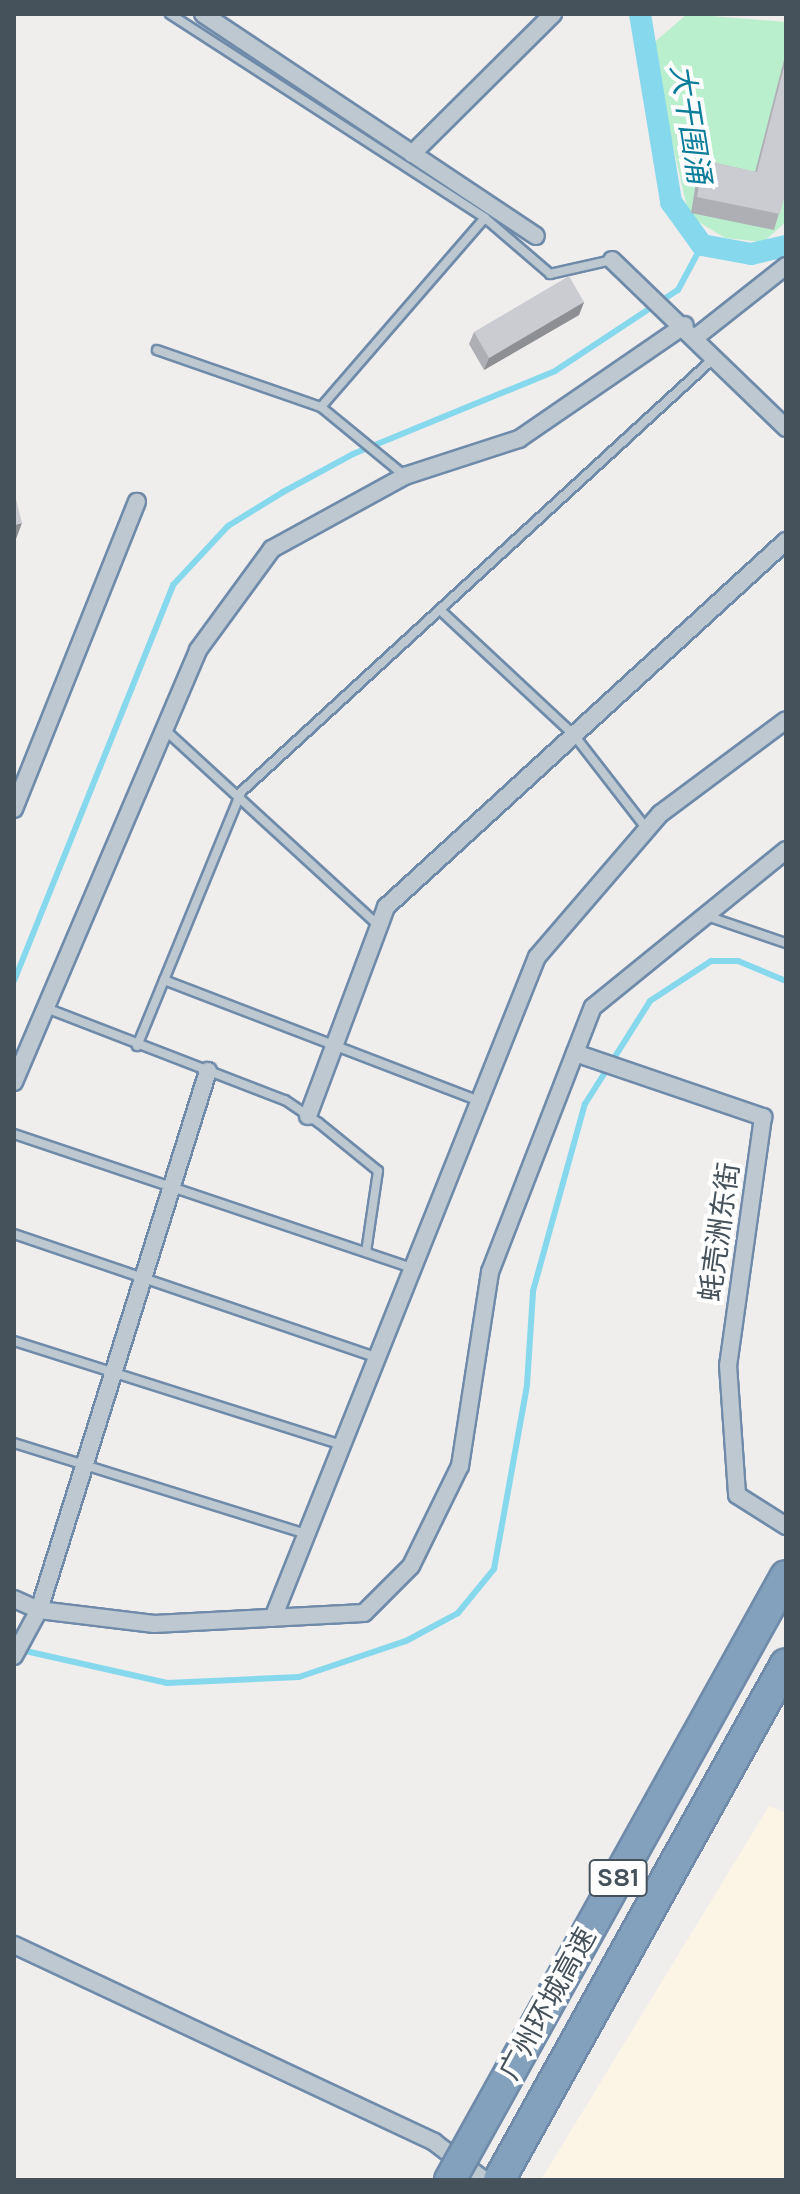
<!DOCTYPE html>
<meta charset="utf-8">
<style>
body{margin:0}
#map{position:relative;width:800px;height:2194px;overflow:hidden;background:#f0eded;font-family:Karla,"Noto Sans SC",sans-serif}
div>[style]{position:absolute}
.commercial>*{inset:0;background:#fcf5e5}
.green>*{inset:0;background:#baefce}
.stream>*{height:6px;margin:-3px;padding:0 3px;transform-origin:3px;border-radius:3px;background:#86d8ed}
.canal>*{height:22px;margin:-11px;padding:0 11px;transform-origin:11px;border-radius:11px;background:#86d8ed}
.roads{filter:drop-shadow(2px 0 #6f8ba9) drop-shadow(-2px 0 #6f8ba9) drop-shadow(0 2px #6f8ba9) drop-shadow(0 -2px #6f8ba9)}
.service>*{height:8px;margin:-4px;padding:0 4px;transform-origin:4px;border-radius:4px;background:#bdc8d0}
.minor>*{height:16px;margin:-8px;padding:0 8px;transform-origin:8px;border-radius:8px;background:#bdc8d0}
.motorway>*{height:30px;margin:-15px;padding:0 15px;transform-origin:15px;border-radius:15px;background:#83a0bd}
.bridges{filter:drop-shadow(2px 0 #6f8ba9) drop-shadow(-2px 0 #6f8ba9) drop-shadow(0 2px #6f8ba9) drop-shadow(0 -2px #6f8ba9)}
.motorway-bridge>*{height:30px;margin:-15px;padding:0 15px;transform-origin:15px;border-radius:15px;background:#83a0bd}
.wall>*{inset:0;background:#aeafb5}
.shaded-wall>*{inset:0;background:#8d8f93}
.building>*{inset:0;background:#caccd2}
span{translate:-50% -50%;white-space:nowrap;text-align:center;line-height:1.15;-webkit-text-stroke:8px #fff;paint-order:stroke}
.shield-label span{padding:2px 6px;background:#fff;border:2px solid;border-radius:6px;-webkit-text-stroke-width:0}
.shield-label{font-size:26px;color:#45515b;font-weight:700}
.street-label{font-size:28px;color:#45515b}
.water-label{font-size:30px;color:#0b7d9a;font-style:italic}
.frame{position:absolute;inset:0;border:16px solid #45515b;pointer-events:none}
</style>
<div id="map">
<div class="commercial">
<div style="clip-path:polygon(769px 1806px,786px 1813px,786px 2180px,541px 2180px)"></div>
</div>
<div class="green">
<div style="clip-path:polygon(687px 14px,786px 22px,786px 222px,763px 242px,725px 238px,689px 216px,650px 46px)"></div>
</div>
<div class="stream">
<div style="left:14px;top:981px;width:427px;rotate:-68.1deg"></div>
<div style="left:173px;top:585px;width:81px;rotate:-47deg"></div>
<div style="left:228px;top:526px;width:65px;rotate:-31.7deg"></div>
<div style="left:283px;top:492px;width:80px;rotate:-28.5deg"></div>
<div style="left:353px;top:454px;width:218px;rotate:-22.3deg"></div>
<div style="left:555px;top:371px;width:147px;rotate:-33.4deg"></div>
<div style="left:678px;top:290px;width:51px;rotate:-61.9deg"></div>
<div style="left:21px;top:1650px;width:150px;rotate:12.7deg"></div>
<div style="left:167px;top:1683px;width:132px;rotate:-2.6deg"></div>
<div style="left:299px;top:1677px;width:113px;rotate:-18.6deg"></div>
<div style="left:406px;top:1641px;width:59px;rotate:-28.3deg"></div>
<div style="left:458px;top:1613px;width:57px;rotate:-50.7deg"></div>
<div style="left:494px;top:1569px;width:187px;rotate:-79.8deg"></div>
<div style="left:527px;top:1385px;width:94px;rotate:-86.3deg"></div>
<div style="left:533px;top:1291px;width:194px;rotate:-74.5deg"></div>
<div style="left:585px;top:1104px;width:122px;rotate:-57.7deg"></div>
<div style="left:650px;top:1001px;width:73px;rotate:-33.3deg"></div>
<div style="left:711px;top:961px;width:27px"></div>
<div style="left:738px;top:961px;width:52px;rotate:22.6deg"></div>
</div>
<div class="canal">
<div style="left:640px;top:14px;width:191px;rotate:80.6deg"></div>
<div style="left:671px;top:202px;width:53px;rotate:54.2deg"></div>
<div style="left:702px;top:245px;width:50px;rotate:10.4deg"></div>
<div style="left:751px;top:254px;width:36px;rotate:-13deg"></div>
</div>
<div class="roads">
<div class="service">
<div style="left:170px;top:14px;width:375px;rotate:32.9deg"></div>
<div style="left:485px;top:218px;width:86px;rotate:40.7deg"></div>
<div style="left:550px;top:274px;width:64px;rotate:-12.7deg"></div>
<div style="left:157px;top:350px;width:174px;rotate:19.2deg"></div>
<div style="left:321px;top:407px;width:109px;rotate:39.4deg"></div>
<div style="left:321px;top:407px;width:250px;rotate:-49.1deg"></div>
<div style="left:440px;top:610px;width:183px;rotate:43deg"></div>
<div style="left:574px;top:735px;width:119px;rotate:52.2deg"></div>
<div style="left:164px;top:729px;width:290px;rotate:42.5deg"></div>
<div style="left:707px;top:916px;width:83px;rotate:18.9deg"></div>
<div style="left:164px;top:980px;width:337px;rotate:21deg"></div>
<div style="left:46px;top:1008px;width:256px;rotate:21.1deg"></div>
<div style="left:285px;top:1100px;width:41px;rotate:34.1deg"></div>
<div style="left:319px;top:1123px;width:76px;rotate:39.1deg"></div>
<div style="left:378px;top:1171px;width:82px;rotate:98.4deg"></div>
<div style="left:137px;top:1046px;width:274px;rotate:-67.7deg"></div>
<div style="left:241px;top:792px;width:643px;rotate:-42.54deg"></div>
<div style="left:14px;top:1134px;width:420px;rotate:18.6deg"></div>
<div style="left:14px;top:1234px;width:382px;rotate:18.8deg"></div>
<div style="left:14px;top:1341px;width:344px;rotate:17.6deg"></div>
<div style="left:14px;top:1443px;width:306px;rotate:17.3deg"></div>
</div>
<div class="minor">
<div style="left:203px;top:14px;width:400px;rotate:33.7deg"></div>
<div style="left:412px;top:154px;width:199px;rotate:-44.8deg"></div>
<div style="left:612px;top:260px;width:242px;rotate:44deg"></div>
<div style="left:696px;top:337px;width:115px;rotate:-38.3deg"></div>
<div style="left:14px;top:809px;width:331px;rotate:-68.2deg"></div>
<div style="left:575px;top:1053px;width:199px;rotate:18.8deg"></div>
<div style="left:763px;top:1117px;width:250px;rotate:98deg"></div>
<div style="left:728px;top:1365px;width:130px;rotate:86deg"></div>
<div style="left:737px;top:1495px;width:58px;rotate:32.3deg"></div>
<div style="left:14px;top:1082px;width:470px;rotate:-66.9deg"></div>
<div style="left:198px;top:650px;width:125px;rotate:-53.8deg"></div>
<div style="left:272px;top:549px;width:152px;rotate:-28.8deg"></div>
<div style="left:405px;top:476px;width:120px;rotate:-18deg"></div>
<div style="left:519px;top:439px;width:201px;rotate:-34.5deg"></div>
<div style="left:308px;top:1116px;width:223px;rotate:-69.5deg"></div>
<div style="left:386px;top:907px;width:542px;rotate:-42.46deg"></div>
<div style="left:14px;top:1599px;width:27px;rotate:24deg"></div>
<div style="left:39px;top:1610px;width:116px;rotate:6.9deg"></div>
<div style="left:154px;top:1624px;width:210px;rotate:-3deg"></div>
<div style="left:364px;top:1613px;width:66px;rotate:-45deg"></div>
<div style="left:411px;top:1566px;width:111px;rotate:-63.9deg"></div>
<div style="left:460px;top:1466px;width:196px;rotate:-81.2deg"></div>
<div style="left:490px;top:1272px;width:284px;rotate:-68.8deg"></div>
<div style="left:593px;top:1007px;width:249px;rotate:-39.1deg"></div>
<div style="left:273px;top:1618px;width:712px;rotate:-68.23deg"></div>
<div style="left:537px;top:957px;width:189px;rotate:-49.3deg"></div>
<div style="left:660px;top:814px;width:157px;rotate:-36.7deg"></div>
<div style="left:14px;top:1656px;width:52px;rotate:-61.5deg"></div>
<div style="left:39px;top:1610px;width:565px;rotate:-72.59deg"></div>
<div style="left:14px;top:1945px;width:464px;rotate:25.1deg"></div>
<div style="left:434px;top:2142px;width:63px;rotate:37.2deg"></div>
</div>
<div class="motorway">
<div style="left:499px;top:2180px;width:590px;rotate:-60.92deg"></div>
</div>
</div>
<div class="bridges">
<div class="motorway-bridge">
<div style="left:450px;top:2180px;width:691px;rotate:-60.91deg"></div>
</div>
</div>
<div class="wall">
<div style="clip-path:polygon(786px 52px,786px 190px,774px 230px,691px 213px,697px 176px,703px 160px,755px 172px)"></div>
<div style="clip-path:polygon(584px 302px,579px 315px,484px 370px,469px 344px,474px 332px)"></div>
</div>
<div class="shaded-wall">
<div style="clip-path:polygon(584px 302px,579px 315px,484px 370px,489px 358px)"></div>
<div style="clip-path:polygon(22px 523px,16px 539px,14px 540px,14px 525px)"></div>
</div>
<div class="building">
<div style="clip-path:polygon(786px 59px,786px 190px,780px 214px,697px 197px,703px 160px,757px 172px)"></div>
<div style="clip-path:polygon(569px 276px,584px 302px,489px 358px,474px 332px)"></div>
<div style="clip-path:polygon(14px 491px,22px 523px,14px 525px)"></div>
</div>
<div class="shield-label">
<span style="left:618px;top:1878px">S81</span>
</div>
<div class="street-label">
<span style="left:720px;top:1232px;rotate:-82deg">蚝壳洲东街</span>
<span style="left:548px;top:2004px;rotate:-61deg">广州环城高速</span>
</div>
<div class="water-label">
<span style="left:690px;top:124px;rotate:81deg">大干围涌</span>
</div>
<div class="frame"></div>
</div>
